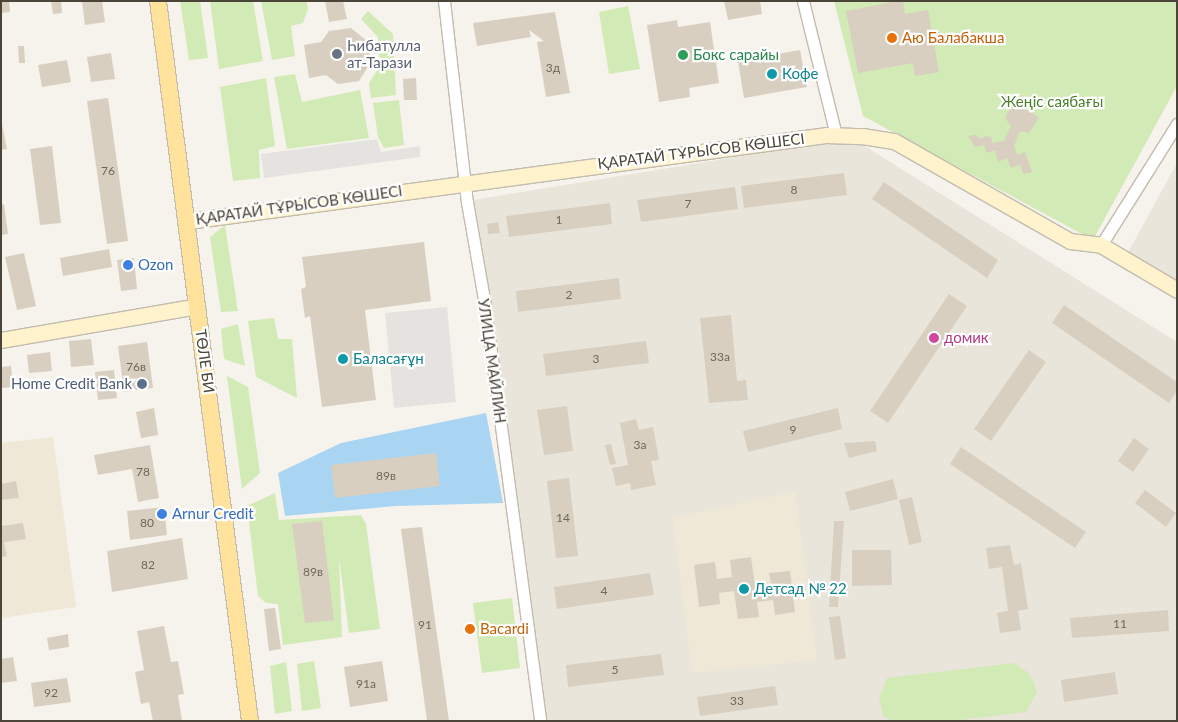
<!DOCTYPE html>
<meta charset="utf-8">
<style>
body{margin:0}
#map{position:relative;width:1178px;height:722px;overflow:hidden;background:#f6f3ec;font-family:Lato,sans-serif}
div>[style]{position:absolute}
.residential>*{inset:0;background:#eae5da}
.education>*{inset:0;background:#efe8d6}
.green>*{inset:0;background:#d2eab5}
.parking>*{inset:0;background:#e5e3e0}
.water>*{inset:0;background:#a9d4f2}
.building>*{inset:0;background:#d8cfc1}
.roads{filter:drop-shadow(1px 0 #c2bbae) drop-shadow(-1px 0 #c2bbae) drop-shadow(0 1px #c2bbae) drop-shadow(0 -1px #c2bbae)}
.minor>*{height:11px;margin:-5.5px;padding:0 5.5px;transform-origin:5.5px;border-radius:5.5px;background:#fff}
.secondary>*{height:15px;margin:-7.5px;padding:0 7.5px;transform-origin:7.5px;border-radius:7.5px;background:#fff3cd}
.primary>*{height:16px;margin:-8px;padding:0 8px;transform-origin:8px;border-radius:8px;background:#ffe39c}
.dots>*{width:14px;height:14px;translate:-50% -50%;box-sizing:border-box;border:2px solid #fff;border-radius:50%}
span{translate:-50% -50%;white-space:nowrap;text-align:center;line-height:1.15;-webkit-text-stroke:4.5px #fff;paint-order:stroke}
.number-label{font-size:12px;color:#6e675b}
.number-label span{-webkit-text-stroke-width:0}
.food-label{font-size:15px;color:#c56008}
.left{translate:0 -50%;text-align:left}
.worship-label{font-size:15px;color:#5b616d}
.leisure-label{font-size:15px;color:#27864d}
.culture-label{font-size:15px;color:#0d838f}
.park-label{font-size:15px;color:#4a7f2a}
.street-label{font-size:15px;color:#4b4439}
.shop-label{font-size:15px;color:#366cbe}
.hotel-label{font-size:15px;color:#b23c85}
.service-label{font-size:15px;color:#4e5e75}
.right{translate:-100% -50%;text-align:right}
.frame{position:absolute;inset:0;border:2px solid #4b4439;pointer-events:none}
</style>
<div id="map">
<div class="residential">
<div style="clip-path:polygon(852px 138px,1177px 342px,1177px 721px,545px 721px,473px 200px)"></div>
<div style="clip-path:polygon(1177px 163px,1177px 289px,1124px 260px)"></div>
</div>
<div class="education">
<div style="clip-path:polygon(53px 437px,76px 607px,1px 618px,1px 443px)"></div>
<div style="clip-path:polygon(795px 491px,817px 660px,692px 673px,673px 518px)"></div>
</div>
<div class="green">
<div style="clip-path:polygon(180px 1px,200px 1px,208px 58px,189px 60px)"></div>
<div style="clip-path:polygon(210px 1px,253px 1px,263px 61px,219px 69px)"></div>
<div style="clip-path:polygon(261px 1px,307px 1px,308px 9px,303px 23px,291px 26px,295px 56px,272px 60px)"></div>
<div style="clip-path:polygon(834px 1px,1177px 1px,1177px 86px,1093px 240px,863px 116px)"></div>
<div style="clip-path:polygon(628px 6px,640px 69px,609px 74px,599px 12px)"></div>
<div style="clip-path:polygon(368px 11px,393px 34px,396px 95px,371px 98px,369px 83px,380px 66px,378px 37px,361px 19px)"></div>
<div style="clip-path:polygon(295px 74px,302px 102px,360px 90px,369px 138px,287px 149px,274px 77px)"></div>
<div style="clip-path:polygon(266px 78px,275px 146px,259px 150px,260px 178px,233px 181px,220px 87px)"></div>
<div style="clip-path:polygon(399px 100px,404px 145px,384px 148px,378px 137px,373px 103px)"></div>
<div style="clip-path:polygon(225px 225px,238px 311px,221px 312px,210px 237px)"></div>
<div style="clip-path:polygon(274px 318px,278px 339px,292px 339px,297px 398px,256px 377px,248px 321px)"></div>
<div style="clip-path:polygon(238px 324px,245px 366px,224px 359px,221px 329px)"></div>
<div style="clip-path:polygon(227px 376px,248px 387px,260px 473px,242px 489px)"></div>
<div style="clip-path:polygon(275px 493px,279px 520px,361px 515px,366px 524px,380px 629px,349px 633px,339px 558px,342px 637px,283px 645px,278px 604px,266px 603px,258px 596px,247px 506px)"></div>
<div style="clip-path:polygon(512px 598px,520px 668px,482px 673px,473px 603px)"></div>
<div style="clip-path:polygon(314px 661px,321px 708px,302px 711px,297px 664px)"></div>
<div style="clip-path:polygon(286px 662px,292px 711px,275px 714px,270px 666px)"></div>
<div style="clip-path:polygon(1014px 663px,1030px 674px,1037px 692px,1026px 712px,952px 721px,893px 721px,883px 716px,879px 698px,887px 678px)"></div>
</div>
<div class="parking">
<div style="clip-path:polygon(377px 139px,381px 152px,420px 146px,420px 157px,264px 178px,261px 154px)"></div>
<div style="clip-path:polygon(447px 307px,456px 402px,394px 408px,385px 313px)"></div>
</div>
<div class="water">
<div style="clip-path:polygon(486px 413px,503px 503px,396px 506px,285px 516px,278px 473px,341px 443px)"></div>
</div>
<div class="building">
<div style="clip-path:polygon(1px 1px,9px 1px,10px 12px,1px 13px)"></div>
<div style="clip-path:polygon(51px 1px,61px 1px,62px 13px,53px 14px)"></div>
<div style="clip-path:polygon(82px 1px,102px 1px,105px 22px,85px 25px)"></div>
<div style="clip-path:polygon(325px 1px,343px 1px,347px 19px,329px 22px)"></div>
<div style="clip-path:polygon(724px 1px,760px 1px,762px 14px,728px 20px)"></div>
<div style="clip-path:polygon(897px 1px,903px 1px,905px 14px,928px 10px,939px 72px,915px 76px,913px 63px,858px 73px,846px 11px)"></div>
<div style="clip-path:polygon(555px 12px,570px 93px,546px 97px,537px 42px,544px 41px,529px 30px,531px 37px,477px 46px,473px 23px)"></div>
<div style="clip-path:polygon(677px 20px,678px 27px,710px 22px,719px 83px,689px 88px,690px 97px,659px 102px,647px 25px)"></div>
<div style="clip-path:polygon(351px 28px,367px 41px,371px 62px,359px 81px,338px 84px,326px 75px,309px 78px,304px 45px,321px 42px,329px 31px)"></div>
<div style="clip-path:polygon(18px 46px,24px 46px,25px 63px,19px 63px)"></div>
<div style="clip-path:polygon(800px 50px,807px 87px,744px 98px,738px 61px)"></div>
<div style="clip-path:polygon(111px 53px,115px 79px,91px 82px,87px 57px)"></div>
<div style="clip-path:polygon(67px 60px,71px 82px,42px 87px,38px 65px)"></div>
<div style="clip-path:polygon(416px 78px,417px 100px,404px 100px,403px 79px)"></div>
<div style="clip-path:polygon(108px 98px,128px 241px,107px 244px,87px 101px)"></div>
<div style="clip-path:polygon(1013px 103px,1039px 117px,1029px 133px,1020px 131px,1014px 146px,1017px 155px,1025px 152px,1032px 172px,1023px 174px,1020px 165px,1011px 168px,1007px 158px,998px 162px,995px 150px,986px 153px,984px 145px,975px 147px,968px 136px,976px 135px,981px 139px,985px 136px,991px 137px,992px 143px,1004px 141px,1011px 126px,1005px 118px)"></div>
<div style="clip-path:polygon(1px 119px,7px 149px,1px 150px)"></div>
<div style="clip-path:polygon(52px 146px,61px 223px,40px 225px,30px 149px)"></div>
<div style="clip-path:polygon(844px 173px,847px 195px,744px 208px,741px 186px)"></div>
<div style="clip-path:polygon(884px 182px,998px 260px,987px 278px,872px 199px)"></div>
<div style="clip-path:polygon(735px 187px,738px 209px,641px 222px,637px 200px)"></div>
<div style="clip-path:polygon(610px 203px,612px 224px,509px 237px,506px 216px)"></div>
<div style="clip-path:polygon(4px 204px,8px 234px,1px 235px,1px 205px)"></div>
<div style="clip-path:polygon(498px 222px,500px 233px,488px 234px,487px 224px)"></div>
<div style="clip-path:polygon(424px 242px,431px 301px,365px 310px,376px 400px,322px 407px,310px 316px,305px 318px,301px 289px,306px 287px,302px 257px)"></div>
<div style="clip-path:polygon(109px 249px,112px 267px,63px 276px,60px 258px)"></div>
<div style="clip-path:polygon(24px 253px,36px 306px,17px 310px,5px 257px)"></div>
<div style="clip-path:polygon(134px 258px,137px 289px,121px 291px,117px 260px)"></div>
<div style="clip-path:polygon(619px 278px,621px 299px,518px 312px,516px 291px)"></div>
<div style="clip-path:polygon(949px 294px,967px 306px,888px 423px,870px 411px)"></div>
<div style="clip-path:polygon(1064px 305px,1177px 382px,1177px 391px,1169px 403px,1052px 323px)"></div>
<div style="clip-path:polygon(731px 315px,737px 381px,746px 380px,748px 400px,709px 403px,700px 318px)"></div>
<div style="clip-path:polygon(91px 339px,94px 365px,71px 367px,69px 341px)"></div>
<div style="clip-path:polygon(646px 341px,649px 363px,546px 376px,543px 354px)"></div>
<div style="clip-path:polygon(147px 342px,153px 388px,124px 392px,118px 346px)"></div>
<div style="clip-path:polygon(1029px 350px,1046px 362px,991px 441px,974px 429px)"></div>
<div style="clip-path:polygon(50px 352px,52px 371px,29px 373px,27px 355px)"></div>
<div style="clip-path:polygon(11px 366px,13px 387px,1px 388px,1px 367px)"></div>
<div style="clip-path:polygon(114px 370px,117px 398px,98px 400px,95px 372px)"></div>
<div style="clip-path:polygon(567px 406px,573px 451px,544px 455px,537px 410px)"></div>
<div style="clip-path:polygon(154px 408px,158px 435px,141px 438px,136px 412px)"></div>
<div style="clip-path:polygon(838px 408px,842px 429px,748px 452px,743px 431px)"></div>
<div style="clip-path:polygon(636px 419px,639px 430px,653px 427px,659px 460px,651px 461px,656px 485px,631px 490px,630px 483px,616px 486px,612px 468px,628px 465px,620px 423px)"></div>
<div style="clip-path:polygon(1134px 438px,1149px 449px,1133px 472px,1118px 461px)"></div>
<div style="clip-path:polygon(875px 441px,877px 451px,849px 458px,844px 443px)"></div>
<div style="clip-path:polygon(611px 444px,616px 464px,610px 465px,605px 445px)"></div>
<div style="clip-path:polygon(150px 445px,159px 498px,138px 502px,132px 469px,98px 475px,94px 455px)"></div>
<div style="clip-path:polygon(961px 447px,1086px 532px,1075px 548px,950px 464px)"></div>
<div style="clip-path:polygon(436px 453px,440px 486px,335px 498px,331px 465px)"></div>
<div style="clip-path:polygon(569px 478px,578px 556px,556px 558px,547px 481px)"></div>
<div style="clip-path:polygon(893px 479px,898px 499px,850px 511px,845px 492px)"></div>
<div style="clip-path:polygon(16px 481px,19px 498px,1px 500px,1px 484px)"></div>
<div style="clip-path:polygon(1145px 490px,1176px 513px,1166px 527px,1135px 503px)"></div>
<div style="clip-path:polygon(912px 497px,922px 542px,909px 545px,899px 500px)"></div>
<div style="clip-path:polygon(164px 507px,167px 535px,130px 540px,127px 511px)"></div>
<div style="clip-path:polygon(322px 521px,334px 620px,305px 623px,292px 524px)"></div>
<div style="clip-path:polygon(834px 521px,844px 521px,838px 607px,829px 607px)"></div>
<div style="clip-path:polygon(23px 523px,26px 539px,4px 542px,7px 556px,1px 557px,1px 526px)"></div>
<div style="clip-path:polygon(422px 527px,449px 721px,427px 721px,401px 529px)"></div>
<div style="clip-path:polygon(182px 538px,188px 579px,112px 592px,107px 551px)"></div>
<div style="clip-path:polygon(1010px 545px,1014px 565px,1021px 563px,1028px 609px,1018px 611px,1021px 630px,1000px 633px,997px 613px,1008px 611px,1002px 567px,989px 569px,986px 548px)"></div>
<div style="clip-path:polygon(852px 550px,891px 550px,892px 585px,852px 586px)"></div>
<div style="clip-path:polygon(751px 557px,755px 586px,771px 584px,769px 573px,790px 571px,795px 612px,775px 615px,773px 600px,757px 602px,759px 617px,738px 619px,734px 591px,719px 593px,720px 604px,699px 607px,694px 565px,715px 562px,717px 579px,732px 577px,730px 560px)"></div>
<div style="clip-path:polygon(650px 573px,654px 595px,557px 609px,554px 587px)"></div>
<div style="clip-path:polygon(275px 608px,281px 649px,269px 651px,264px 609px)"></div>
<div style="clip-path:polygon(1168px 610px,1169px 631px,1072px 638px,1070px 618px)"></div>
<div style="clip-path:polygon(840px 616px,846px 658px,835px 660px,829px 617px)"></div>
<div style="clip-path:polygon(164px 626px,171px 662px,178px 661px,184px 694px,178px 695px,182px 721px,153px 721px,149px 702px,141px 704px,135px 672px,144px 670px,137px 631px)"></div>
<div style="clip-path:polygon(68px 634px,69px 647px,49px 650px,47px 638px)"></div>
<div style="clip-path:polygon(661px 654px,664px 675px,568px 687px,566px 665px)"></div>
<div style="clip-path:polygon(13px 657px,17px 681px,1px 683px,1px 659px)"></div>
<div style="clip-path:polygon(382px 661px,388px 701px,350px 707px,344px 667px)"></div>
<div style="clip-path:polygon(1115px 672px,1118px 694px,1064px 702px,1061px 680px)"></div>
<div style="clip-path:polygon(67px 678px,71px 702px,34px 707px,31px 683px)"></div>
<div style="clip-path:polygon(775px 686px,778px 705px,700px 716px,697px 697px)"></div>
</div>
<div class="roads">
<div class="minor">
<div style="left:444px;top:1px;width:202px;rotate:83.5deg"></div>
<div style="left:467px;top:202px;width:98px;rotate:80.1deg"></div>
<div style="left:484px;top:299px;width:426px;rotate:82.4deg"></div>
<div style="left:803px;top:1px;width:138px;rotate:76.2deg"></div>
<div style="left:1101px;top:245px;width:143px;rotate:-57.9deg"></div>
</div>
<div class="secondary">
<div style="left:188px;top:221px;width:645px;rotate:-7.67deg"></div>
<div style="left:827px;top:135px;width:35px;rotate:2deg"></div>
<div style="left:862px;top:136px;width:32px;rotate:9deg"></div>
<div style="left:894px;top:141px;width:202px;rotate:29.6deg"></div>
<div style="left:1070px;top:241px;width:31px;rotate:7deg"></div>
<div style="left:1101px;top:245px;width:88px;rotate:30.6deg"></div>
<div style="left:1px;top:340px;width:199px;rotate:-9.8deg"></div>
</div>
<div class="primary">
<div style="left:158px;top:1px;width:726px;rotate:82.72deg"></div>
</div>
</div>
<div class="dots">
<div style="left:892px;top:38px;background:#e8710a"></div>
<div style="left:337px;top:54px;background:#6b7280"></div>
<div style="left:683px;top:55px;background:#2e9e5b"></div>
<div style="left:772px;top:74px;background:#0f9aa8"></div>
<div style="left:128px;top:265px;background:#3f7fe0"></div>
<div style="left:934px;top:338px;background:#d1479c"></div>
<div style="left:343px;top:359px;background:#0f9aa8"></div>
<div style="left:142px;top:384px;background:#5c6f8a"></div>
<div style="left:162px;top:514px;background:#3f7fe0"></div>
<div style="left:744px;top:589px;background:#0f9aa8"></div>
<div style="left:470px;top:629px;background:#e8710a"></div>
</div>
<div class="number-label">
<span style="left:553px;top:68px">3д</span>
<span style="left:108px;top:171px">76</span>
<span style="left:794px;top:190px">8</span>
<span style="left:688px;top:204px">7</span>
<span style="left:559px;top:220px">1</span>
<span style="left:569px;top:295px">2</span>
<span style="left:720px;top:357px">33а</span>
<span style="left:596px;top:359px">3</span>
<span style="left:136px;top:367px">76в</span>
<span style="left:793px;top:430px">9</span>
<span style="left:640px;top:445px">3а</span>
<span style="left:143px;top:472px">78</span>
<span style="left:386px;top:476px">89в</span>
<span style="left:563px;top:518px">14</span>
<span style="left:147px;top:523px">80</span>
<span style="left:148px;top:565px">82</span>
<span style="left:313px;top:572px">89в</span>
<span style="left:604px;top:591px">4</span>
<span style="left:1120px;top:624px">11</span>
<span style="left:425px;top:625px">91</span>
<span style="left:615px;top:670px">5</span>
<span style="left:366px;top:684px">91а</span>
<span style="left:51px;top:693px">92</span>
<span style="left:737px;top:701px">33</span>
</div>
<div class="food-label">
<span class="left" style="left:902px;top:38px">Аю Балабакша</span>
<span class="left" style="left:480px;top:629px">Bacardi</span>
</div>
<div class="worship-label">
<span class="left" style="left:347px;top:54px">Һибатулла<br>ат-Тарази</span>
</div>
<div class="leisure-label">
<span class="left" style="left:693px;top:55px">Бокс сарайы</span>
</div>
<div class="culture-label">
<span class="left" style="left:782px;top:74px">Кофе</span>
<span class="left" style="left:353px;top:359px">Баласағұн</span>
<span class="left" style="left:754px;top:589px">Детсад № 22</span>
</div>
<div class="park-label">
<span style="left:1052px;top:102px">Жеңіс саябағы</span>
</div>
<div class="street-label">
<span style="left:701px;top:151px;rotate:-7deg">ҚАРАТАЙ ТҰРЫСОВ КӨШЕСІ</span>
<span style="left:299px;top:205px;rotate:-8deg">ҚАРАТАЙ ТҰРЫСОВ КӨШЕСІ</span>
<span style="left:205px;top:361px;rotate:82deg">ТӨЛЕ БИ</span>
<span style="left:492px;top:361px;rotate:82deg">УЛИЦА МАЙЛИН</span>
</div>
<div class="shop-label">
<span class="left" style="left:138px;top:265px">Ozon</span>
<span class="left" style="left:172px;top:514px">Arnur Credit</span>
</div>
<div class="hotel-label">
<span class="left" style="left:944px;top:338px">домик</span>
</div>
<div class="service-label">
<span class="right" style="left:132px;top:384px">Home Credit Bank</span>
</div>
<div class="frame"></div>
</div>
